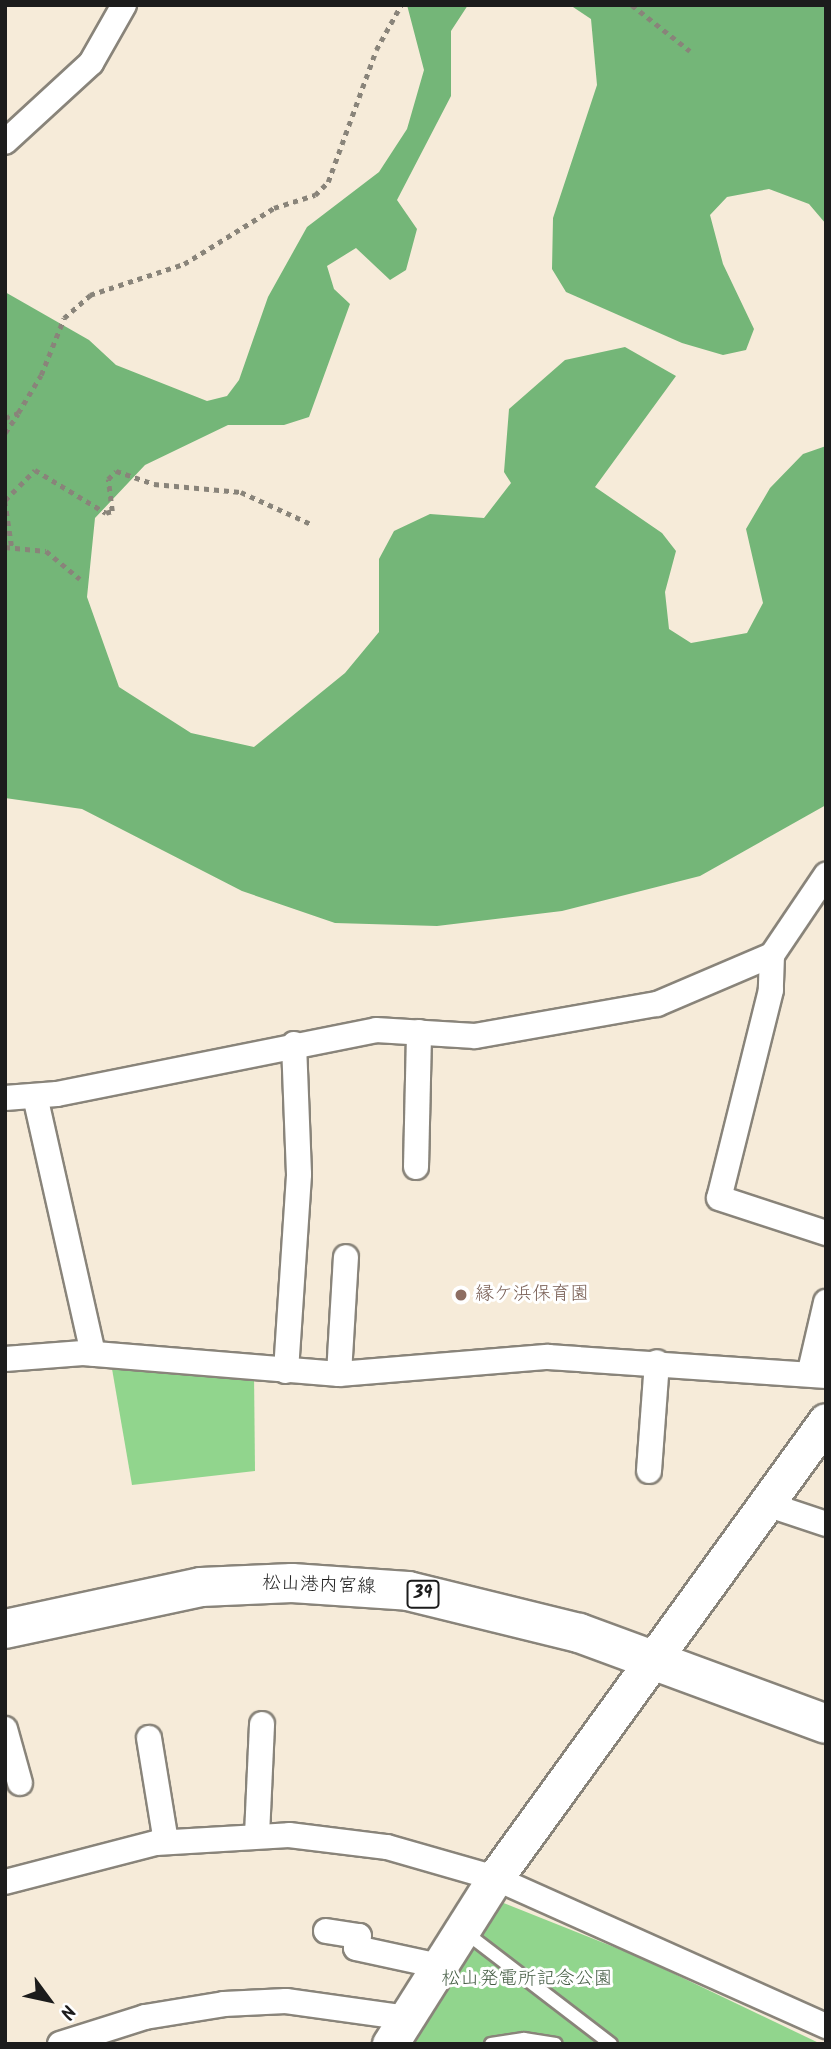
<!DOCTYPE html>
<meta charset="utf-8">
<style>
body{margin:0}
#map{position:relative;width:831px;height:2049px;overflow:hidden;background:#f6ebd9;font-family:Kalam,"Klee One",sans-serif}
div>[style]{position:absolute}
.green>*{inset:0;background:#91d58d}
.forest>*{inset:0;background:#74b678}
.path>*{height:4.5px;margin-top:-2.25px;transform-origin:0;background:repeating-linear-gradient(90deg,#89847a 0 5px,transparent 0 10px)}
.roads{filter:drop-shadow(2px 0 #89847a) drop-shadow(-2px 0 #89847a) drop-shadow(0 2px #89847a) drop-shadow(0 -2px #89847a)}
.lane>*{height:12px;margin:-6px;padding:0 6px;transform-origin:6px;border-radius:6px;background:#fff}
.street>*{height:24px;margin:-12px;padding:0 12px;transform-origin:12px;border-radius:12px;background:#fff}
.secondary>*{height:35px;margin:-17.5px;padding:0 17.5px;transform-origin:17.5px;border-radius:17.5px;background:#fff}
.primary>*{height:38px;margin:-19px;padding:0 19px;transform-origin:19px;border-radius:19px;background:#fff}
.dots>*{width:19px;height:19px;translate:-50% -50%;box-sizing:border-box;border:4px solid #fff;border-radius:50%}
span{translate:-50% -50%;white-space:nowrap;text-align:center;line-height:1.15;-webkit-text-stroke:6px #fff;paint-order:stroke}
.shield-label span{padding:2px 5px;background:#fff;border:2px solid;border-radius:5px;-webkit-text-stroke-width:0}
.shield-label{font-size:18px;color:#1c1c1c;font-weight:700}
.education-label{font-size:19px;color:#785e54}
.left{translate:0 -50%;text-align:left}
.street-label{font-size:19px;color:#1c1c1c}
.park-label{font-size:19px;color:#455d44}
.frame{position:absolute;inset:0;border:7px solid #1c1c1c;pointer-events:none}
.north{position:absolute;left:14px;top:1965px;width:70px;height:70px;-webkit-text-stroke:5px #fff;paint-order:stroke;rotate:123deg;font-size:19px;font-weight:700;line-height:28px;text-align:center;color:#1c1c1c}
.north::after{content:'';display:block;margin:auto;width:24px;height:32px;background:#1c1c1c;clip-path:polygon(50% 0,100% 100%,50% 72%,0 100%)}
</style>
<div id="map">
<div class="green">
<div style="clip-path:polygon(111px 1363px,254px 1373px,255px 1471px,132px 1485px)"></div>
<div style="clip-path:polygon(501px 1902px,639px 1957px,821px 2044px,408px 2044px)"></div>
</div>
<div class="forest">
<div style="clip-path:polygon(407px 5px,468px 5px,451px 31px,451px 96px,397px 200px,417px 229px,406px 270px,390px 280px,356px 248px,327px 266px,334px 289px,350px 304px,309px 417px,284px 425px,228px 425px,145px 465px,95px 518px,87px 597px,119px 687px,191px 733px,254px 747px,345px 673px,379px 632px,379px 559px,394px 531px,430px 514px,484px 518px,511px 483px,504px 472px,509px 409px,565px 360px,625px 347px,676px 376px,595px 487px,662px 533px,676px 551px,665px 592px,669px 629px,691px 643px,747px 633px,763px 603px,746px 529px,770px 488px,803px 454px,826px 446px,826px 805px,700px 876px,562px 911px,437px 926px,335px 923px,242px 891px,82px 809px,5px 798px,5px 292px,89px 340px,116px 365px,207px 401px,227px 396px,239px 380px,268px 297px,307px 227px,379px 172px,407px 129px,424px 70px)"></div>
<div style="clip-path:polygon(570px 5px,826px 5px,826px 224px,809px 204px,769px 189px,727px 197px,710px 215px,723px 264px,754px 329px,746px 350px,723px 355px,682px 343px,566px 292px,552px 269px,553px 218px,597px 85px,591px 19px)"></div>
</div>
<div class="path">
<div style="left:632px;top:5px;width:74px;rotate:38.4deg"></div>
<div style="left:5px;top:418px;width:14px;rotate:-21deg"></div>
<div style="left:18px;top:413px;width:44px;rotate:-58.8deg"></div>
<div style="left:41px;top:375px;width:61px;rotate:-68deg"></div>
<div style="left:64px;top:318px;width:35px;rotate:-41deg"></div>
<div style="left:90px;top:295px;width:99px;rotate:-18.3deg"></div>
<div style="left:184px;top:264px;width:106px;rotate:-31.9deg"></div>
<div style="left:274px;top:208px;width:43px;rotate:-17.6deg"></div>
<div style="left:315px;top:195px;width:18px;rotate:-45deg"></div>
<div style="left:328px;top:182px;width:140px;rotate:-70deg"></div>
<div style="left:376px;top:50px;width:51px;rotate:-60.9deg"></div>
<div style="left:5px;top:433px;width:23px;rotate:-56deg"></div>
<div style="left:5px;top:500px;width:42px;rotate:-45deg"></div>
<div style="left:35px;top:470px;width:83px;rotate:31.2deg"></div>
<div style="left:106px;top:513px;width:6px;rotate:-18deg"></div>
<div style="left:112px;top:511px;width:32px;rotate:-97deg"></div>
<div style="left:108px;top:479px;width:11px;rotate:-45deg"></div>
<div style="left:116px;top:471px;width:40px;rotate:18.9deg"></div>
<div style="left:154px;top:484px;width:87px;rotate:5.3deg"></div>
<div style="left:241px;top:492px;width:77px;rotate:24.6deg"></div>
<div style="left:5px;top:501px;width:48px;rotate:81.5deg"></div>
<div style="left:5px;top:547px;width:41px;rotate:5.6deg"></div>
<div style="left:46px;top:551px;width:44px;rotate:39.5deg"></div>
</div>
<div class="roads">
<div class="lane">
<div style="left:465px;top:1932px;width:184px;rotate:37.5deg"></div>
<div style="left:491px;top:2044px;width:33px;rotate:-9deg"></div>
<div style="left:524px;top:2039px;width:32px;rotate:9deg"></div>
</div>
<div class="street">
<div style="left:5px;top:142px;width:117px;rotate:-42.6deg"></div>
<div style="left:91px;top:63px;width:67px;rotate:-60.4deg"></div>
<div style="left:772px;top:955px;width:35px;rotate:92deg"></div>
<div style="left:771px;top:990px;width:214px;rotate:104deg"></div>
<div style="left:719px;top:1198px;width:113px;rotate:18.1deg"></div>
<div style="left:35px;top:1096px;width:264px;rotate:77.3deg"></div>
<div style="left:5px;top:1098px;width:52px;rotate:-4.4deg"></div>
<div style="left:57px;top:1094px;width:325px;rotate:-11.3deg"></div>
<div style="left:376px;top:1030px;width:99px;rotate:3.5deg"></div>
<div style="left:475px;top:1036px;width:185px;rotate:-10deg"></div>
<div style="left:657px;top:1004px;width:125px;rotate:-23.1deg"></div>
<div style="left:772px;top:955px;width:97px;rotate:-56deg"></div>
<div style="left:416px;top:1167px;width:135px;rotate:-88.7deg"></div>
<div style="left:5px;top:1359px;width:78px;rotate:-4.4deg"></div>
<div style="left:83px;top:1353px;width:257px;rotate:4.7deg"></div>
<div style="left:339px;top:1374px;width:210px;rotate:-4.7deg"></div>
<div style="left:548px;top:1357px;width:279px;rotate:3.9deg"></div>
<div style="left:286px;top:1371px;width:197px;rotate:-86.2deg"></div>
<div style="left:299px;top:1174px;width:130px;rotate:-92.2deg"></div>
<div style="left:810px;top:1371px;width:71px;rotate:-76.9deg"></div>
<div style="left:339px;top:1374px;width:117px;rotate:-86.6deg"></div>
<div style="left:649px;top:1471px;width:109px;rotate:-85.8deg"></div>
<div style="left:766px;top:1504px;width:63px;rotate:18.4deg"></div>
<div style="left:5px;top:1729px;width:56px;rotate:74.5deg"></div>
<div style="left:149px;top:1738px;width:105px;rotate:80.7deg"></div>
<div style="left:257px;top:1835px;width:111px;rotate:-87.4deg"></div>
<div style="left:5px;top:1882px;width:156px;rotate:-14.5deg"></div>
<div style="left:156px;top:1843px;width:133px;rotate:-3.4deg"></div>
<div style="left:289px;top:1835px;width:99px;rotate:7deg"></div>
<div style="left:387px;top:1847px;width:112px;rotate:16deg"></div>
<div style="left:495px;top:1878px;width:363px;rotate:24.1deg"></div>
<div style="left:326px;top:1931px;width:33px;rotate:9deg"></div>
<div style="left:359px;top:1936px;width:12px;rotate:104deg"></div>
<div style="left:356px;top:1948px;width:85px;rotate:12.2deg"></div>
<div style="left:60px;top:2044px;width:89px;rotate:-17.6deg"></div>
<div style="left:145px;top:2017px;width:80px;rotate:-9.3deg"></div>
<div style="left:224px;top:2004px;width:62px;rotate:-2.8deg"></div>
<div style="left:286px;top:2001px;width:122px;rotate:8deg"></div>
</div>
<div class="secondary">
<div style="left:390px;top:2044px;width:196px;rotate:-57.7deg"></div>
<div style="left:495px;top:1878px;width:564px;rotate:-54.08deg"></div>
</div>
<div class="primary">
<div style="left:5px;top:1629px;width:200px;rotate:-12.1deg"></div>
<div style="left:201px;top:1587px;width:91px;rotate:-2.5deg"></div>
<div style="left:292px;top:1583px;width:116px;rotate:3.9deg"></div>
<div style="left:408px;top:1591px;width:176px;rotate:13.8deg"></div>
<div style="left:579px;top:1633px;width:263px;rotate:20.2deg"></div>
</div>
</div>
<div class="dots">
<div style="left:461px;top:1295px;background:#8d6e63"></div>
</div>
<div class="shield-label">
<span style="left:423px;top:1594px">39</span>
</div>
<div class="education-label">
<span class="left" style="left:475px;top:1295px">縁ケ浜保育園</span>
</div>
<div class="street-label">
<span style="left:319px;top:1586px;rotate:2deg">松山港内宮線</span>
</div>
<div class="park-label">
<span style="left:527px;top:1980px">松山発電所記念公園</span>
</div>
<div class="frame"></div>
<div class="north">N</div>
</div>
